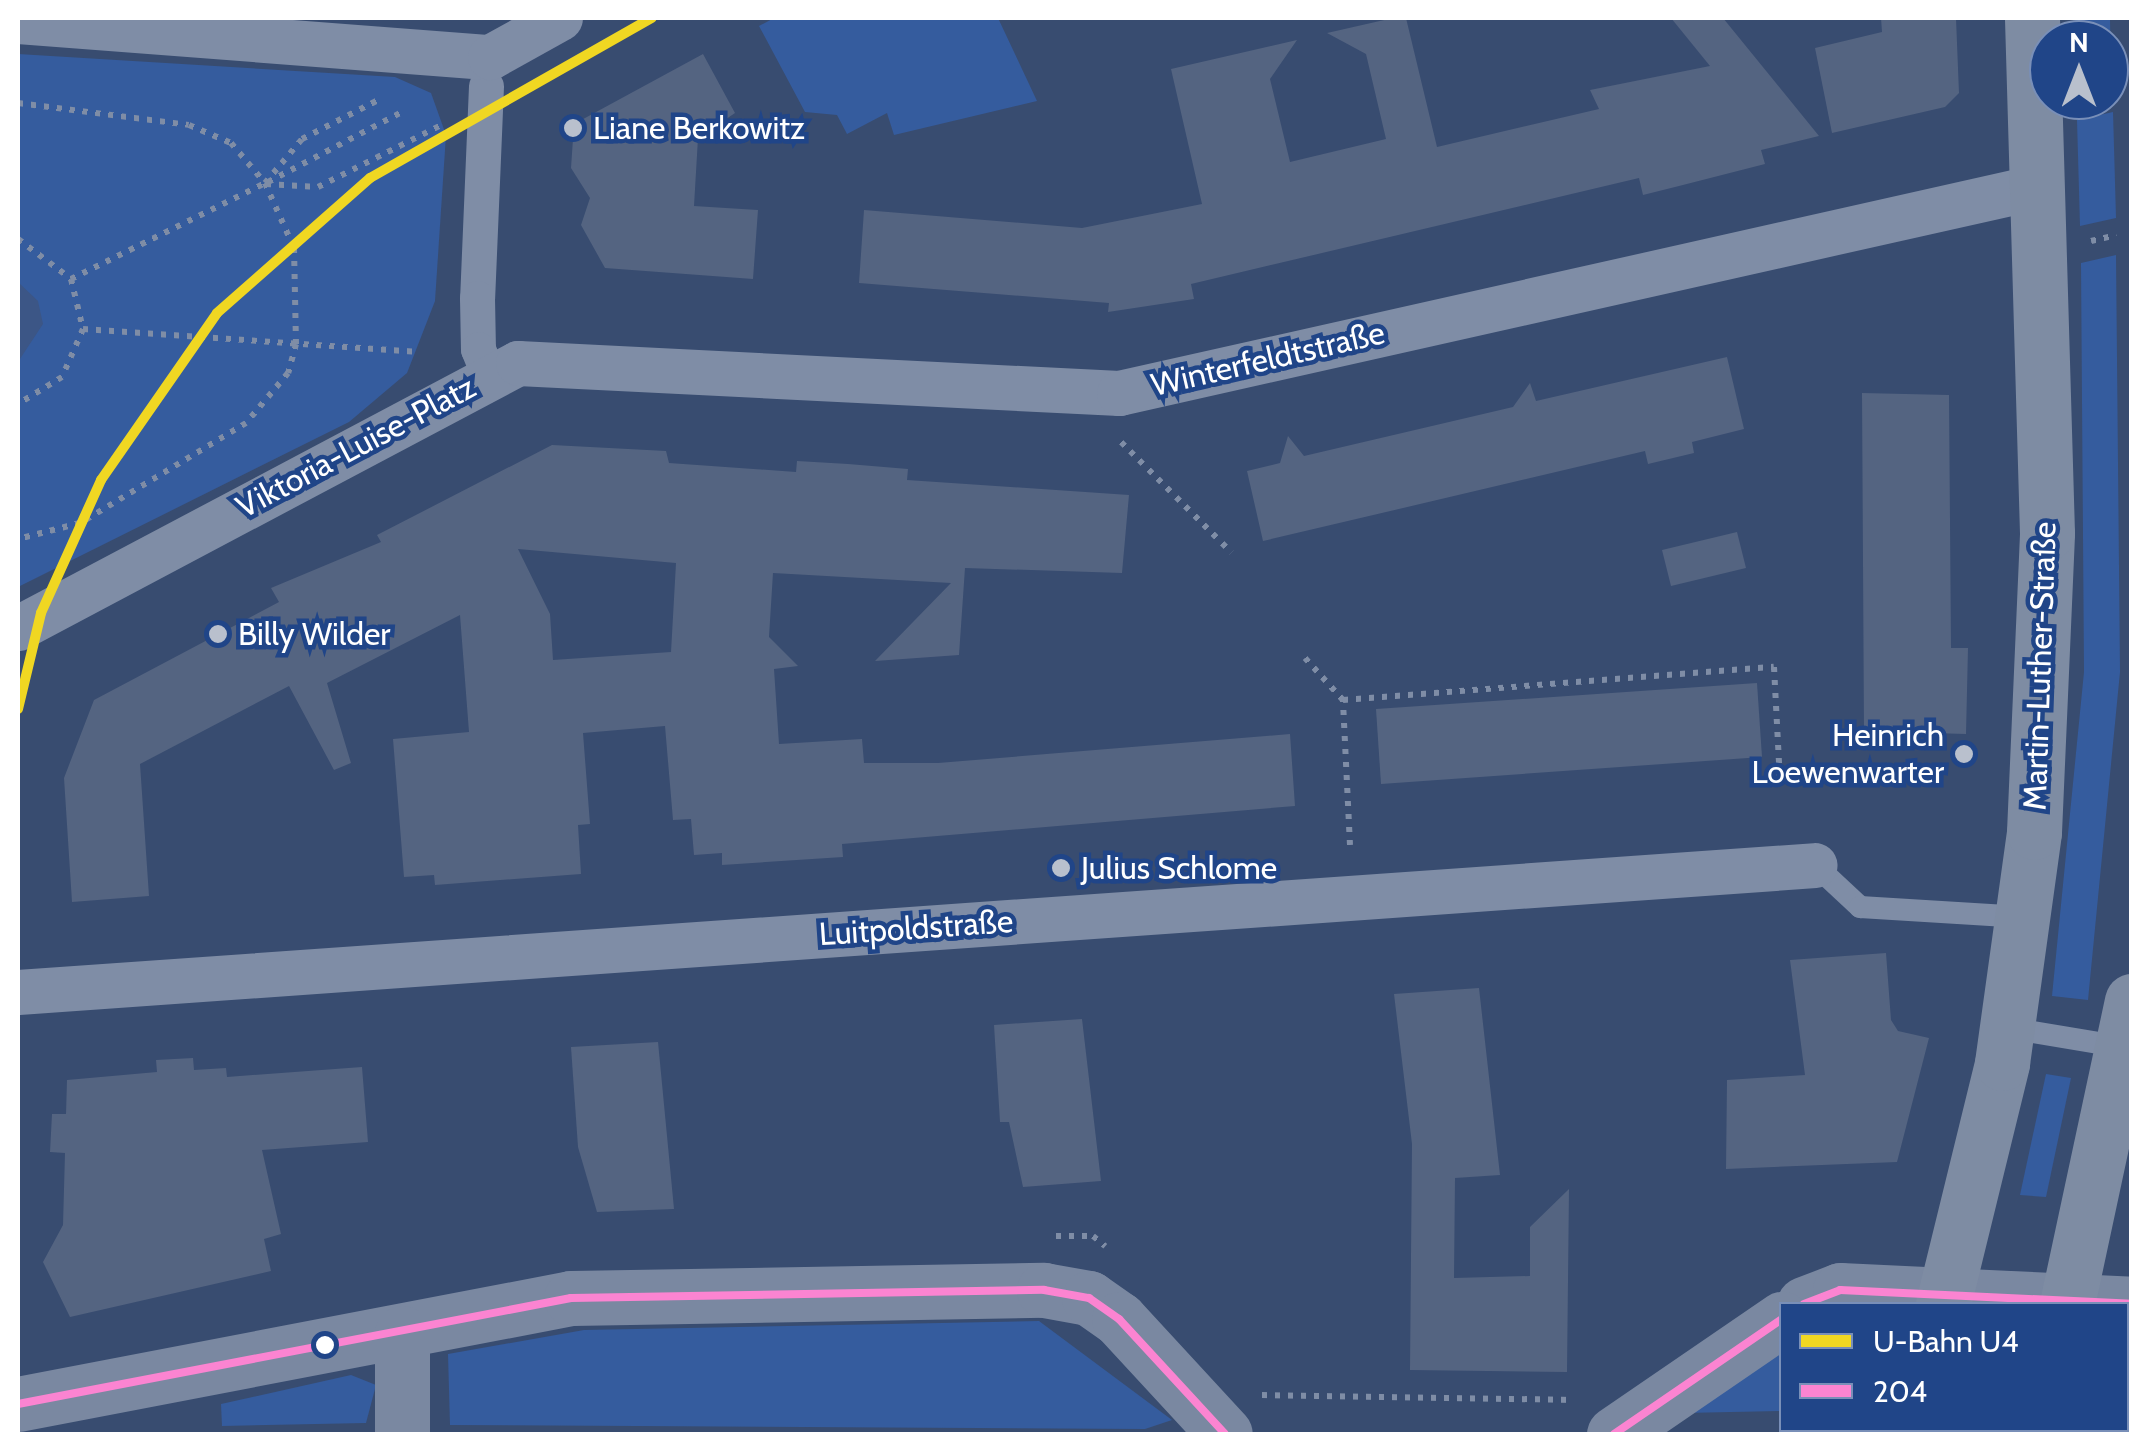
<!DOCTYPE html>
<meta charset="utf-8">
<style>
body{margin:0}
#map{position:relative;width:2149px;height:1452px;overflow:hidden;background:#384c70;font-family:Cabin,sans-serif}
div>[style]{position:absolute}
.green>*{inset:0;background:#355c9e}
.water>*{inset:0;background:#3c5686}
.building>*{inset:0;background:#546481}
.path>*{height:6px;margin-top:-3px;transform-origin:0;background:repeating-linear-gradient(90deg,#7f8da6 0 5px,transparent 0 13px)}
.service>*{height:22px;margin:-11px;padding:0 11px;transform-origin:11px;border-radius:11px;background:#7f8da6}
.pedestrian>*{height:35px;margin:-17.5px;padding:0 17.5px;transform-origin:17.5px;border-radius:17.5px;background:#7f8da6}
.minor>*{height:45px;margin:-22.5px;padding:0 22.5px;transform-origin:22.5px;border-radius:22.5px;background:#7f8da6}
.secondary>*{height:55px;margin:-27.5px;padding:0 27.5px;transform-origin:27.5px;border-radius:27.5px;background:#7a88a1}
.primary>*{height:55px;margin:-27.5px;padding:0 27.5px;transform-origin:27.5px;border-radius:27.5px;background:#7e8ca3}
.bus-1>*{height:8px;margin:-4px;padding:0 4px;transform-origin:4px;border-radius:4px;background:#fb84d1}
.metro-1>*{height:10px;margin:-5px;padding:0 5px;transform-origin:5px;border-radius:5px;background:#f0d722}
.dots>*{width:28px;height:28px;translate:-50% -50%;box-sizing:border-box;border:5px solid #204588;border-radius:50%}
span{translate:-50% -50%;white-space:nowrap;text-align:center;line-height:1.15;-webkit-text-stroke:9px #204588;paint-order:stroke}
.poi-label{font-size:32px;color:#fff}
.left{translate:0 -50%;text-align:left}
.right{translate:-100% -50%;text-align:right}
.street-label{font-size:32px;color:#fff}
.frame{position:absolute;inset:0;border:20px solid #fff;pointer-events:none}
.legend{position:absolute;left:1779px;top:1302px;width:350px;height:130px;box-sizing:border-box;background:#204588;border:2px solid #798fb8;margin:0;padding:12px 18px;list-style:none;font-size:30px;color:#fff}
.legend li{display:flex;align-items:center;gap:20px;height:50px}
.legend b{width:50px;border:2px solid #798fb8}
.north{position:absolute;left:2029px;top:20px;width:100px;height:100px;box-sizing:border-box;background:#204588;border:2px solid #798fb8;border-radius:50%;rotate:0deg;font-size:28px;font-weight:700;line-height:40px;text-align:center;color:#fff}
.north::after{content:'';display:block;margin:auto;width:35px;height:45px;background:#b9c0cd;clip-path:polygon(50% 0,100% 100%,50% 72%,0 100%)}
</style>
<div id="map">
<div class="green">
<div style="clip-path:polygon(774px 18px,998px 18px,1037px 101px,894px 135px,887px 113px,847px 134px,837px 115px,805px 112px,759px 26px)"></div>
<div style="clip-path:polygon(2075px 18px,2110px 18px,2111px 75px,2109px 40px,2076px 40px)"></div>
<div style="clip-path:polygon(18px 54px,395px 77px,431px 93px,446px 135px,435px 301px,407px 373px,349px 422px,18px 587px)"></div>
<div style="clip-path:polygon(2113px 112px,2116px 218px,2080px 226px,2077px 120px)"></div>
<div style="clip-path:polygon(2116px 255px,2120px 672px,2088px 1000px,2052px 996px,2084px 672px,2081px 263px)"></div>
<div style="clip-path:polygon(2046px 1074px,2071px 1078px,2046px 1197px,2020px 1195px)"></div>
<div style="clip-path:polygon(1039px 1321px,1172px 1420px,1145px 1429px,450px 1425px,448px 1354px,584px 1330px)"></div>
<div style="clip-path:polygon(1781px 1349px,1781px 1411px,1683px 1413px)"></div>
<div style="clip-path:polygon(351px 1375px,376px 1385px,366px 1423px,222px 1426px,221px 1404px)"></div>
</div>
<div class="water">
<div style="clip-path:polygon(18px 282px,38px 301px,43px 324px,18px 362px)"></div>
</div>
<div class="building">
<div style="clip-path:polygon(1393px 18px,1406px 18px,1437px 147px,1599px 109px,1590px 90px,1710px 66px,1671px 18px,1723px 18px,1819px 136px,1761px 150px,1765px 164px,1679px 186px,1643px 195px,1639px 178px,1191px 284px,1194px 299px,1108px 312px,1109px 303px,859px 283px,864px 210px,1082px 228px,1202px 204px,1171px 69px,1297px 40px,1270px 79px,1290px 162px,1386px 139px,1366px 54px,1327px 33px)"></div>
<div style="clip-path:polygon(1881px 18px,1956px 18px,1959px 93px,1945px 107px,1832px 133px,1815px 48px,1882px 32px)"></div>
<div style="clip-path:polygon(703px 54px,735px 113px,698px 138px,694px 206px,758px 210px,753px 279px,605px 268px,581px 225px,590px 198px,571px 168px,574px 124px)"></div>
<div style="clip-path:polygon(1727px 357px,1744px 429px,1692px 442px,1694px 453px,1648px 464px,1645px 451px,1263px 541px,1247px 471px,1280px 463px,1288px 436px,1304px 456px,1513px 407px,1530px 383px,1536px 401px)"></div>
<div style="clip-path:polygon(1862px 393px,1949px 395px,1951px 648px,1968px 648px,1966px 734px,1864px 731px)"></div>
<div style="clip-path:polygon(evenodd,552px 445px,666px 451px,669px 463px,796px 472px,797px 461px,848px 464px,908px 469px,907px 480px,1129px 495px,1122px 573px,965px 568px,959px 655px,875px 661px,951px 583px,773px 573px,769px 637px,798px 666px,774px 669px,779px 744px,862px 739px,864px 763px,938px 763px,1290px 734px,1295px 806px,842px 844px,843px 857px,722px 865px,722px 853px,694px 855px,691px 819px,673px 820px,665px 726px,583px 733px,590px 824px,578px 825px,581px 874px,435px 885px,434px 875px,404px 877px,393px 739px,469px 732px,460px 615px,327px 683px,351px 763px,334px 770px,289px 686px,140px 764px,149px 896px,72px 902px,64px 778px,94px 700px,279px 602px,271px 588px,381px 542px,377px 535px,552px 445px,518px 549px,676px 563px,671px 652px,553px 660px,550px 614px,518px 549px)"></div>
<div style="clip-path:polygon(1737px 532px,1746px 568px,1671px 586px,1662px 550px)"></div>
<div style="clip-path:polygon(1757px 683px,1762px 757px,1381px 784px,1376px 709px)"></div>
<div style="clip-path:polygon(1886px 953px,1891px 1020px,1898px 1031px,1929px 1038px,1897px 1162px,1726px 1169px,1727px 1080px,1805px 1075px,1790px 960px)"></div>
<div style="clip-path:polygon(1479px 988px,1500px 1175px,1455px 1178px,1454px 1278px,1530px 1276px,1530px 1227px,1569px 1189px,1567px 1372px,1410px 1370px,1412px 1144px,1394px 994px)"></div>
<div style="clip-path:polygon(1082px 1019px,1101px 1181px,1023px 1187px,1009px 1122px,1000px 1122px,994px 1025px)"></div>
<div style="clip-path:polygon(658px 1042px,674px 1209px,597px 1212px,578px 1147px,571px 1047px)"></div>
<div style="clip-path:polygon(193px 1058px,194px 1070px,226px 1068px,227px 1077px,362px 1067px,368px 1142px,262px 1150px,281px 1234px,264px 1239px,271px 1271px,70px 1317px,43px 1262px,63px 1225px,65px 1153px,50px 1152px,52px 1114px,66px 1114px,67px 1080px,157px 1072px,156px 1060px)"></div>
</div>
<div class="path">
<div style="left:2109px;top:95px;width:3px"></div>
<div style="left:18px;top:103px;width:172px;rotate:7.3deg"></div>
<div style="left:189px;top:125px;width:46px;rotate:23.2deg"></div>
<div style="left:231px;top:143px;width:52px;rotate:49.6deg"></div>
<div style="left:265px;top:183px;width:71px;rotate:66deg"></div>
<div style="left:294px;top:248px;width:96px;rotate:88.8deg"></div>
<div style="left:296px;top:344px;width:30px;rotate:105deg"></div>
<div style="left:288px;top:373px;width:65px;rotate:130deg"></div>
<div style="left:246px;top:423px;width:194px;rotate:148.9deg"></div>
<div style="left:80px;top:523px;width:64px;rotate:165.5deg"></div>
<div style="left:268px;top:182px;width:153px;rotate:-27.6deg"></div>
<div style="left:266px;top:184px;width:52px;rotate:3.3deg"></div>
<div style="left:318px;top:187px;width:140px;rotate:-26.7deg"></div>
<div style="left:18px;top:239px;width:66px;rotate:37deg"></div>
<div style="left:71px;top:279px;width:51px;rotate:76.5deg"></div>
<div style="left:83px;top:329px;width:52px;rotate:113.6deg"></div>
<div style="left:62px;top:377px;width:52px;rotate:148.5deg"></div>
<div style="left:2091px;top:241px;width:26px;rotate:-13deg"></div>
<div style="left:71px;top:279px;width:216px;rotate:-26.3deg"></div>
<div style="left:265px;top:183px;width:57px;rotate:-49.9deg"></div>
<div style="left:302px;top:139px;width:90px;rotate:-27.1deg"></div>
<div style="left:83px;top:329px;width:337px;rotate:3.9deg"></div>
<div style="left:1121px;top:442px;width:156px;rotate:45deg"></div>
<div style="left:1305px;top:658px;width:57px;rotate:47.9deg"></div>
<div style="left:1350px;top:845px;width:145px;rotate:-92.8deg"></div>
<div style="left:1343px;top:700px;width:432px;rotate:-4.4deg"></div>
<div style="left:1774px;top:667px;width:115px;rotate:87deg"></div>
<div style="left:1056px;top:1236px;width:37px"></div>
<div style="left:1093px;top:1236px;width:16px;rotate:40deg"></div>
<div style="left:2126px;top:1393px;width:17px;rotate:-69deg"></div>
<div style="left:1262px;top:1395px;width:312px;rotate:0.9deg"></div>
</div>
<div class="service">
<div style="left:1815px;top:865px;width:62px;rotate:43deg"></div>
<div style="left:1860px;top:907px;width:163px;rotate:3.5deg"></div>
<div style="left:2008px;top:1028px;width:117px;rotate:9.4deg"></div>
</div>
<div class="pedestrian">
<div style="left:486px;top:86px;width:212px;rotate:92.4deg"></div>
<div style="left:477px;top:298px;width:51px;rotate:88.9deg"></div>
<div style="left:478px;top:349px;width:29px;rotate:68deg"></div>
</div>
<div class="minor">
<div style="left:18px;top:21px;width:473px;rotate:4.4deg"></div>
<div style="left:490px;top:57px;width:80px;rotate:-29.1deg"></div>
<div style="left:18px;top:628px;width:566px;rotate:-27.92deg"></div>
<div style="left:518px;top:363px;width:602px;rotate:2.86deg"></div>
<div style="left:1119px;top:393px;width:940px;rotate:-12.66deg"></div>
<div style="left:18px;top:992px;width:1801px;rotate:-4.04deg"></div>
</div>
<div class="secondary">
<div style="left:1804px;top:1304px;width:39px;rotate:-21deg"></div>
<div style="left:1840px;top:1290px;width:292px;rotate:2.7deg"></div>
<div style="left:18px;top:1404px;width:563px;rotate:-10.85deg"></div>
<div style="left:571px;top:1298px;width:473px;rotate:-1deg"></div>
<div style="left:1044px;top:1290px;width:46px;rotate:10.1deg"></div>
<div style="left:1089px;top:1298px;width:37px;rotate:35deg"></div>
<div style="left:1119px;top:1319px;width:156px;rotate:47.3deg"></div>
<div style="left:402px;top:1434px;width:101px;rotate:-90deg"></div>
<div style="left:1614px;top:1434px;width:204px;rotate:-34.4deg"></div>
</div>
<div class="primary">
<div style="left:1943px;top:1304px;width:248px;rotate:-76.2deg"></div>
<div style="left:2002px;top:1063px;width:233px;rotate:-82.1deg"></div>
<div style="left:2034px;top:832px;width:299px;rotate:-87.5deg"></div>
<div style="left:2047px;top:533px;width:515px;rotate:-91.67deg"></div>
<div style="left:2067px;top:1304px;width:310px;rotate:-77.9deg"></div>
<div style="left:1905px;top:1434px;width:4px;rotate:-76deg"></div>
<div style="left:2030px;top:1434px;width:4px;rotate:-76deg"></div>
</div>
<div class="bus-1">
<div style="left:1804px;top:1304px;width:39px;rotate:-21deg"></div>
<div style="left:1840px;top:1290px;width:292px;rotate:2.7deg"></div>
<div style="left:18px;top:1404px;width:563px;rotate:-10.85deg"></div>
<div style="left:571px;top:1298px;width:473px;rotate:-1deg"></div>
<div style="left:1044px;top:1290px;width:46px;rotate:10.1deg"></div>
<div style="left:1089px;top:1298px;width:37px;rotate:35deg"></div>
<div style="left:1119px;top:1319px;width:156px;rotate:47.3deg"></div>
<div style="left:1614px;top:1434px;width:204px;rotate:-34.4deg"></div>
</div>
<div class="metro-1">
<div style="left:18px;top:709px;width:99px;rotate:-76.5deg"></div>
<div style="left:41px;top:613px;width:146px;rotate:-65.7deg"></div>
<div style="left:101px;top:480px;width:203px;rotate:-55.2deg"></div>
<div style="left:217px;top:313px;width:204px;rotate:-41.4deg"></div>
<div style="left:370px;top:178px;width:324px;rotate:-29.6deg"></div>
</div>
<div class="dots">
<div style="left:573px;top:128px;background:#b9c0cd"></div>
<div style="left:218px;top:634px;background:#b9c0cd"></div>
<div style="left:1964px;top:754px;background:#b9c0cd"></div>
<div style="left:1061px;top:868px;background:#b9c0cd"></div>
<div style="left:325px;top:1345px;background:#fff"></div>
</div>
<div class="poi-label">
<span class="left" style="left:593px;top:128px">Liane Berkowitz</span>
<span class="left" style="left:238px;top:634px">Billy Wilder</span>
<span class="right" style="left:1944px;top:754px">Heinrich<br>Loewenwarter</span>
<span class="left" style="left:1081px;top:868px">Julius Schlome</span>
</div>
<div class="street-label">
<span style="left:1268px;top:359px;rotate:-13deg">Winterfeldtstraße</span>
<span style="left:356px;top:447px;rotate:-28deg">Viktoria-Luise-Platz</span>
<span style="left:2040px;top:666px;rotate:-88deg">Martin-Luther-Straße</span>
<span style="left:916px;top:928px;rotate:-4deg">Luitpoldstraße</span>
</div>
<div class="frame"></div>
<ul class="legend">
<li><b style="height:12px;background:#f0d722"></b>U-Bahn U4</li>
<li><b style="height:12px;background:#fb84d1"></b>204</li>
</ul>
<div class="north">N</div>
</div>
